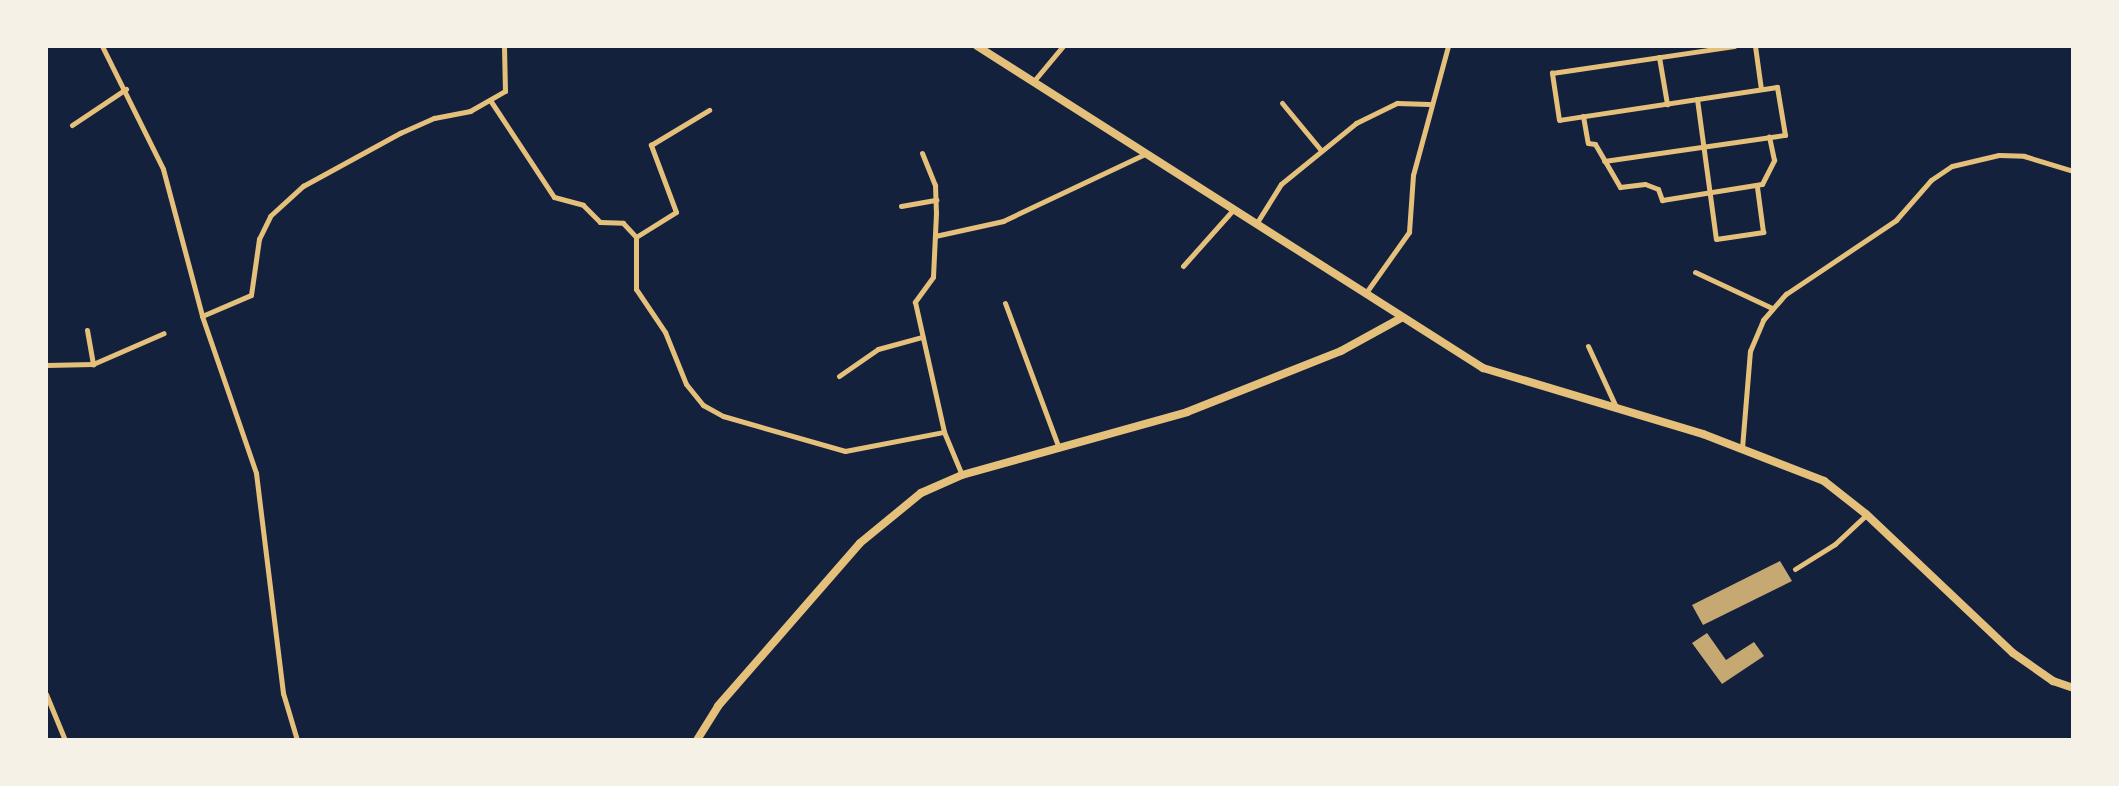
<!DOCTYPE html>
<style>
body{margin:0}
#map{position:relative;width:2119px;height:786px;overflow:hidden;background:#14213d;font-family:"Roboto Serif",serif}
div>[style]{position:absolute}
.building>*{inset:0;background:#c6a872}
.minor>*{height:5px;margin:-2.5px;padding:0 2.5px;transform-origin:2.5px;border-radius:2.5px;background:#e5c07b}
.primary>*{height:8px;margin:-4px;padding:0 4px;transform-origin:4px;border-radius:4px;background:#e5c07b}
span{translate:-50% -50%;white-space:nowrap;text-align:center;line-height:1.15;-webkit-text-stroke:8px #f6f1e7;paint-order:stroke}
.frame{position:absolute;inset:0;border:48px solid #f6f1e7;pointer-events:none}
</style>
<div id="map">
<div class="building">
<div style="clip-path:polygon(1780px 561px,1792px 581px,1703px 625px,1692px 605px)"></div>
<div style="clip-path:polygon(1707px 633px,1726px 660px,1754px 642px,1764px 656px,1722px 684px,1692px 643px)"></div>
</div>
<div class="minor">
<div style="left:102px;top:46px;width:137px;rotate:63.6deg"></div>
<div style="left:163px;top:169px;width:152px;rotate:75.1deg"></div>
<div style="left:202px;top:316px;width:166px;rotate:71deg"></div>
<div style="left:256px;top:473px;width:222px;rotate:83deg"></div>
<div style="left:283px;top:693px;width:49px;rotate:73.4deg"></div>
<div style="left:1755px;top:46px;width:43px;rotate:82.1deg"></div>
<div style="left:1659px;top:57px;width:48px;rotate:80.3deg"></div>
<div style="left:1033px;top:82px;width:47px;rotate:-50.2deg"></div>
<div style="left:1697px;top:99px;width:141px;rotate:82.3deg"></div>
<div style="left:1716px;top:239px;width:48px;rotate:-8.5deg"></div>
<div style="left:1763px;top:232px;width:45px;rotate:-97.6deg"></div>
<div style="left:490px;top:100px;width:116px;rotate:56.6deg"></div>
<div style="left:554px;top:197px;width:30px;rotate:15deg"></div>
<div style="left:583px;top:205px;width:24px;rotate:45deg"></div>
<div style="left:600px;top:222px;width:23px;rotate:2deg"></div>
<div style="left:623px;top:223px;width:19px;rotate:47deg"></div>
<div style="left:636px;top:237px;width:52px;rotate:90deg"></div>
<div style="left:636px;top:289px;width:52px;rotate:56deg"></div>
<div style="left:665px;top:332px;width:56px;rotate:68deg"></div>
<div style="left:686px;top:384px;width:27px;rotate:51deg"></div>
<div style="left:703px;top:405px;width:23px;rotate:29deg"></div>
<div style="left:723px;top:416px;width:127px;rotate:16deg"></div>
<div style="left:845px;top:451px;width:101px;rotate:-10.9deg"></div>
<div style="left:1282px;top:103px;width:60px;rotate:50.4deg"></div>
<div style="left:1583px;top:116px;width:27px;rotate:80deg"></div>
<div style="left:1588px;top:143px;width:7px;rotate:8deg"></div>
<div style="left:1595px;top:144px;width:50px;rotate:59.8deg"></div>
<div style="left:1620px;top:187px;width:25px;rotate:-7deg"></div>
<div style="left:1645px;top:184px;width:14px;rotate:21deg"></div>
<div style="left:1658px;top:189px;width:12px;rotate:70deg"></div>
<div style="left:1662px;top:200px;width:101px;rotate:-9.1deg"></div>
<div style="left:1762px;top:184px;width:27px;rotate:-63deg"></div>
<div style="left:1774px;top:160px;width:24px;rotate:-102deg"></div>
<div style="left:72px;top:125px;width:65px;rotate:-33.7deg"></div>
<div style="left:922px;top:153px;width:35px;rotate:68deg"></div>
<div style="left:935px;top:185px;width:28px;rotate:88deg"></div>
<div style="left:936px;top:213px;width:64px;rotate:92.7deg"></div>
<div style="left:933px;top:277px;width:31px;rotate:126deg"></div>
<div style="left:915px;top:302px;width:133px;rotate:77.4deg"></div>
<div style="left:944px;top:432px;width:47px;rotate:67.3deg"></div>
<div style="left:1604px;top:161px;width:183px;rotate:-8.2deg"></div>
<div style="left:1785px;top:135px;width:49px;rotate:-99.5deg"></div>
<div style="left:1777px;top:87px;width:220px;rotate:171.4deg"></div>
<div style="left:1559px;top:120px;width:48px;rotate:-98.5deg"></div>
<div style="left:1552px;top:73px;width:184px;rotate:-8.4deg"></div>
<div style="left:901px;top:206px;width:36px;rotate:-10deg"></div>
<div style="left:1256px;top:224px;width:47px;rotate:-58deg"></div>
<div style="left:1281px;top:184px;width:97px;rotate:-39.1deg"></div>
<div style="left:1356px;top:123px;width:46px;rotate:-26deg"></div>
<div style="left:1397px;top:103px;width:32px;rotate:2deg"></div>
<div style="left:935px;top:236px;width:70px;rotate:-12.4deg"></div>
<div style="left:1003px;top:221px;width:157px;rotate:-25.3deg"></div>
<div style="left:636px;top:237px;width:47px;rotate:-32deg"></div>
<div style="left:676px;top:212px;width:72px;rotate:-110.5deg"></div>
<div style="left:651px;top:145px;width:68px;rotate:-31.1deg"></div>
<div style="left:1183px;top:266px;width:74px;rotate:-48.3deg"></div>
<div style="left:1695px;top:272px;width:85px;rotate:25.1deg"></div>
<div style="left:1365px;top:294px;width:76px;rotate:-54.6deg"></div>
<div style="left:1409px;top:232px;width:57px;rotate:-86deg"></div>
<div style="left:1413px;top:175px;width:134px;rotate:-74.8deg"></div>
<div style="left:1005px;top:303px;width:155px;rotate:69.6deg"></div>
<div style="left:202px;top:316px;width:53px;rotate:-23.2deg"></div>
<div style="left:251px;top:295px;width:57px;rotate:-81.9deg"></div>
<div style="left:259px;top:239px;width:25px;rotate:-64deg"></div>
<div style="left:270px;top:216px;width:45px;rotate:-42.3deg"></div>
<div style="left:303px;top:186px;width:111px;rotate:-28.7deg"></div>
<div style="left:400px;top:133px;width:37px;rotate:-24deg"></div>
<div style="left:434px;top:118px;width:37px;rotate:-11deg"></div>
<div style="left:470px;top:111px;width:40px;rotate:-29.7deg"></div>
<div style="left:505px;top:91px;width:45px;rotate:-91.3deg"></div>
<div style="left:87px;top:330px;width:35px;rotate:80deg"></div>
<div style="left:1588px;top:346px;width:67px;rotate:65.3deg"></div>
<div style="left:46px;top:365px;width:47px;rotate:-1.2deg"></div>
<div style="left:93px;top:364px;width:77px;rotate:-23.6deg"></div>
<div style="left:839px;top:376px;width:47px;rotate:-34.7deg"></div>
<div style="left:878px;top:349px;width:46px;rotate:-15.3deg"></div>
<div style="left:1742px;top:448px;width:97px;rotate:-85.3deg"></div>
<div style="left:1750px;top:351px;width:34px;rotate:-67deg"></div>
<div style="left:1763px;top:320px;width:35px;rotate:-49deg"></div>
<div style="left:1786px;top:294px;width:133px;rotate:-33.9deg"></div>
<div style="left:1896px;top:220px;width:53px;rotate:-48.8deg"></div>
<div style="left:1931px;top:180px;width:25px;rotate:-34deg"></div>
<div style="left:1952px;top:166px;width:48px;rotate:-13.2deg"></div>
<div style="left:1999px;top:155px;width:25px;rotate:2deg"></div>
<div style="left:2024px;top:156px;width:51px;rotate:17deg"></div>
<div style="left:1795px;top:569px;width:47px;rotate:-32deg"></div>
<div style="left:1835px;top:544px;width:42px;rotate:-43.1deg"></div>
<div style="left:46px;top:694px;width:50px;rotate:67.6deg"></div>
</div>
<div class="primary">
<div style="left:977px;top:46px;width:600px;rotate:32.47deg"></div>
<div style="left:1483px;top:368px;width:230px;rotate:16.7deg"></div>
<div style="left:1703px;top:434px;width:130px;rotate:21.2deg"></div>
<div style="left:1824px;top:481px;width:53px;rotate:38.2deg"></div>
<div style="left:1866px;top:514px;width:202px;rotate:43.4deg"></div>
<div style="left:2013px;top:653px;width:49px;rotate:35deg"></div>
<div style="left:2053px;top:681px;width:21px;rotate:19deg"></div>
<div style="left:697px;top:740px;width:40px;rotate:-58deg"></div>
<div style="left:718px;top:706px;width:216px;rotate:-48.9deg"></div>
<div style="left:860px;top:543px;width:79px;rotate:-39.3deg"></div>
<div style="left:921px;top:493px;width:45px;rotate:-23.7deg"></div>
<div style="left:962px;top:475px;width:234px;rotate:-15.6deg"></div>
<div style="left:1187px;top:412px;width:166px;rotate:-21.6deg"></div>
<div style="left:1341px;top:351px;width:68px;rotate:-28.8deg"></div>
</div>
<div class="frame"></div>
</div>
